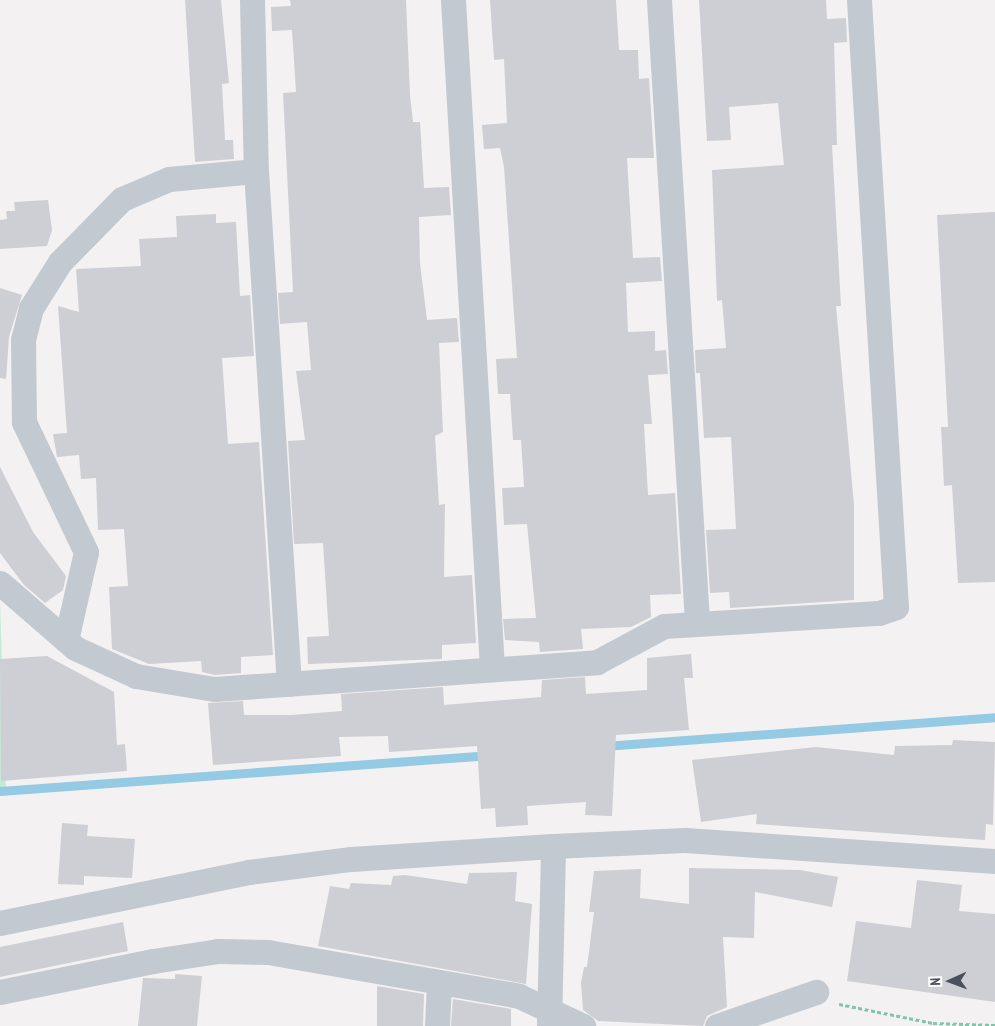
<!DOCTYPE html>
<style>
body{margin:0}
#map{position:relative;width:995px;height:1026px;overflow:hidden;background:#f3f1f1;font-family:"PT Sans Narrow",sans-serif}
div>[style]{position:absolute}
.green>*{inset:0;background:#c4ebd8}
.stream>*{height:9px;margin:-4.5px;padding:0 4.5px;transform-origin:4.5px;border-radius:4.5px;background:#95cae4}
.building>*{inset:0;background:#cecfd4}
.path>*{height:3px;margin-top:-1.5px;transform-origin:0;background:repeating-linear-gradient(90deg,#7fc6ac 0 4px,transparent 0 6.5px)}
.minor>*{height:25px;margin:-12.5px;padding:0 12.5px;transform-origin:12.5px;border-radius:12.5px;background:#c2c9d1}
span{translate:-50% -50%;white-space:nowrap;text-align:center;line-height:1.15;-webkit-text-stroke:4px #fff;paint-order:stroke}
.north{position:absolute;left:925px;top:956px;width:50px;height:50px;-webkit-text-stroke:4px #fff;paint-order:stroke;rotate:268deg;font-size:14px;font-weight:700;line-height:20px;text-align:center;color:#4a515c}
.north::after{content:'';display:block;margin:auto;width:18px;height:22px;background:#4a515c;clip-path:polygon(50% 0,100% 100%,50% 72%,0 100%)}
</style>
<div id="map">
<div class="green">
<div style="clip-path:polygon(0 600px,6px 793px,0 793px)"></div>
</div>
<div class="stream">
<div style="left:604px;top:746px;width:392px;rotate:-4.2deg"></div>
<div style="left:0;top:791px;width:489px;rotate:-4.2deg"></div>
</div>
<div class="building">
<div style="clip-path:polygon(185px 0,221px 0,229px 83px,222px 84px,225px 140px,233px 140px,234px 159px,195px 162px)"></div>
<div style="clip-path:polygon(290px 0,406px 0,410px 95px,413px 122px,420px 122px,424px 188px,449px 187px,451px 215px,419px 217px,420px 263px,427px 320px,457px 318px,459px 342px,439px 343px,443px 432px,435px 436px,439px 505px,445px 504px,444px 577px,472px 575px,476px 643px,442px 645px,442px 659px,308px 664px,307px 637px,329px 636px,323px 543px,294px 544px,288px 441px,305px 440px,296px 371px,311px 370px,307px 322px,280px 324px,278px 293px,293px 292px,283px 93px,296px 92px,292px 30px,272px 31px,271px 7px,291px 6px)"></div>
<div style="clip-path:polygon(490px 0,616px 0,619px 50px,638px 50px,639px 79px,649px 78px,654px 158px,627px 158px,633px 258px,660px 257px,662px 281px,626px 283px,628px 332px,655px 331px,655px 351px,666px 350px,668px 374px,648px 375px,652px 424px,644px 424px,648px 495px,675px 493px,681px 594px,650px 595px,651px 617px,631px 627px,581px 629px,583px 649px,540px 652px,539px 642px,505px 640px,503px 619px,536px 618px,527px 524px,504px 525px,502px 488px,524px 487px,521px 440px,513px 440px,510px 394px,498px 394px,496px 359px,517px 358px,504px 167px,500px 148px,484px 149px,482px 125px,507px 123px,504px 59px,494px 60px)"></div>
<div style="clip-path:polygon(699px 0,826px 0,827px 19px,846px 18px,847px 42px,834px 43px,837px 145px,832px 145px,841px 306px,836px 306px,854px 505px,854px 600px,730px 608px,729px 592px,710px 593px,706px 530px,736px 529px,731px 437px,704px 438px,700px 373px,696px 373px,695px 350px,726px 348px,722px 300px,717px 301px,712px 170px,784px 165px,778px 103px,729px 107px,731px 140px,707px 141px)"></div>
<div style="clip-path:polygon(48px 200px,52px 230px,47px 246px,0 249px,0 220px,7px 219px,6px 211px,15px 211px,14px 202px)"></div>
<div style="clip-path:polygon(995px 212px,995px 582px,958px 583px,952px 485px,944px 486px,941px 427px,948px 427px,937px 215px)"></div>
<div style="clip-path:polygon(216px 214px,216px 223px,236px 222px,240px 296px,250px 295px,254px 356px,222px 358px,228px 444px,259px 442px,273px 655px,241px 657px,241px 673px,215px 675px,202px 672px,201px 661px,149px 664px,112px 649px,109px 587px,128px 586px,124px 529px,98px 530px,96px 478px,81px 479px,79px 455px,57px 457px,53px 434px,67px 433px,58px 306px,79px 312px,76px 269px,141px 266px,139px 239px,177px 237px,176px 216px)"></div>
<div style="clip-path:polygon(0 288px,22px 295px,9px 337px,6px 379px,0 378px)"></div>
<div style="clip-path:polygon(0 467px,33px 532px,66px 576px,63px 590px,45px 603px,24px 585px,0 553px)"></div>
<div style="clip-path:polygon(691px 654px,693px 678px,684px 678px,689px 730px,616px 735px,612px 816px,585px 815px,586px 802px,527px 806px,528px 825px,496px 827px,495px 808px,481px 809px,477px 746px,389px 752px,388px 736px,339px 737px,341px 756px,213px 765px,208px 703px,243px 701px,244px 715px,292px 715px,342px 711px,341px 694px,443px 687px,444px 705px,541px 697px,542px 680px,585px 677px,586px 694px,647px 690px,647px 658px)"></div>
<div style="clip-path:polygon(47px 656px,114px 692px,117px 745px,125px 744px,127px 771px,1px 781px,0 659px)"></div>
<div style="clip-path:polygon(953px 740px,995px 742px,993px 825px,986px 824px,985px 840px,756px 824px,757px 814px,701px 822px,692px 760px,816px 747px,894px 755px,895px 746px,952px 745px)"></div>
<div style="clip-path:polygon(62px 823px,88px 825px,87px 836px,135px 839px,132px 878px,84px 876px,84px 885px,58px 884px)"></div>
<div style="clip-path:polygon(689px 868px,800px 870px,838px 877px,832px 907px,755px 892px,754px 938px,723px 937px,727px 1007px,707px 1016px,703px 1026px,598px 1021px,583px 1010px,581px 983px,584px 967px,587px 967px,594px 912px,589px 912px,594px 871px,641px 869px,640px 898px,689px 904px)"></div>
<div style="clip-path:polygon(517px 872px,515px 901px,532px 904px,526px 984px,318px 946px,330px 886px,349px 889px,351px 883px,391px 885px,393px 876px,405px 875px,467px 884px,469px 873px)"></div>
<div style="clip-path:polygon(917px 880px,962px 885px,959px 911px,995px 914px,995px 1002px,847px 981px,856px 921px,911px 928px)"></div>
<div style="clip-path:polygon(123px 922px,128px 951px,0 977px,0 947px)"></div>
<div style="clip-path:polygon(175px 974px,202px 976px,197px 1026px,138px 1026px,143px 978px,175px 979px)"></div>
<div style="clip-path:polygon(377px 986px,424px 994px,423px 1026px,377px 1026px)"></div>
<div style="clip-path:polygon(453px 999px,511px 1009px,511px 1026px,451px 1026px)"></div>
</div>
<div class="path">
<div style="left:839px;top:1004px;width:96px;rotate:11.4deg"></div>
<div style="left:933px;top:1023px;width:62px;rotate:1.8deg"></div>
</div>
<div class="minor">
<div style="left:252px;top:0;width:171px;rotate:88.7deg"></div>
<div style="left:256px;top:171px;width:514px;rotate:86.32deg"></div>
<div style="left:453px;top:0;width:670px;rotate:86.66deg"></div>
<div style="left:659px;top:0;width:622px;rotate:86.5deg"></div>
<div style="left:0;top:583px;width:99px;rotate:40.9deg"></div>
<div style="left:75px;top:648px;width:67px;rotate:24.7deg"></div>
<div style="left:136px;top:676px;width:79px;rotate:9.5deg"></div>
<div style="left:214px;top:689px;width:384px;rotate:-4deg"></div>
<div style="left:597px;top:662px;width:76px;rotate:-28.2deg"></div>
<div style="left:664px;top:626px;width:215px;rotate:-3.5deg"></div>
<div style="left:879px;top:613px;width:18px;rotate:-19deg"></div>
<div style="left:896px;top:607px;width:608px;rotate:-93.49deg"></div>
<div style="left:66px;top:640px;width:90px;rotate:-77.2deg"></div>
<div style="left:86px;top:552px;width:144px;rotate:-115.5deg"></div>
<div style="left:24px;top:422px;width:82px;rotate:-90.7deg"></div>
<div style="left:23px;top:340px;width:33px;rotate:-76deg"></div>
<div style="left:31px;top:308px;width:54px;rotate:-57.8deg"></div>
<div style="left:60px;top:262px;width:88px;rotate:-45.5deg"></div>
<div style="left:122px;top:199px;width:51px;rotate:-23.1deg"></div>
<div style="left:169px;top:179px;width:87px;rotate:-5.3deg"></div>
<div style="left:0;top:923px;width:254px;rotate:-11.6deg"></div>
<div style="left:249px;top:872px;width:103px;rotate:-7.3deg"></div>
<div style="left:351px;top:859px;width:202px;rotate:-3.7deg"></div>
<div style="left:553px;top:846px;width:132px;rotate:-2.6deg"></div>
<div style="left:685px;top:840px;width:311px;rotate:3.9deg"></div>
<div style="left:0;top:992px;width:156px;rotate:-11.5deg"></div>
<div style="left:153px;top:961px;width:66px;rotate:-8.7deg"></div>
<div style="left:218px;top:951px;width:50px;rotate:1.1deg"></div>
<div style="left:268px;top:952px;width:255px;rotate:9.9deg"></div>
<div style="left:519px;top:996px;width:71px;rotate:25.1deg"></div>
<div style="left:437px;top:1026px;width:43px;rotate:-87.3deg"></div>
<div style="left:549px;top:1026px;width:180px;rotate:-88.7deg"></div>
<div style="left:717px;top:1026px;width:105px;rotate:-19deg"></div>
</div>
<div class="north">N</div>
</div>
